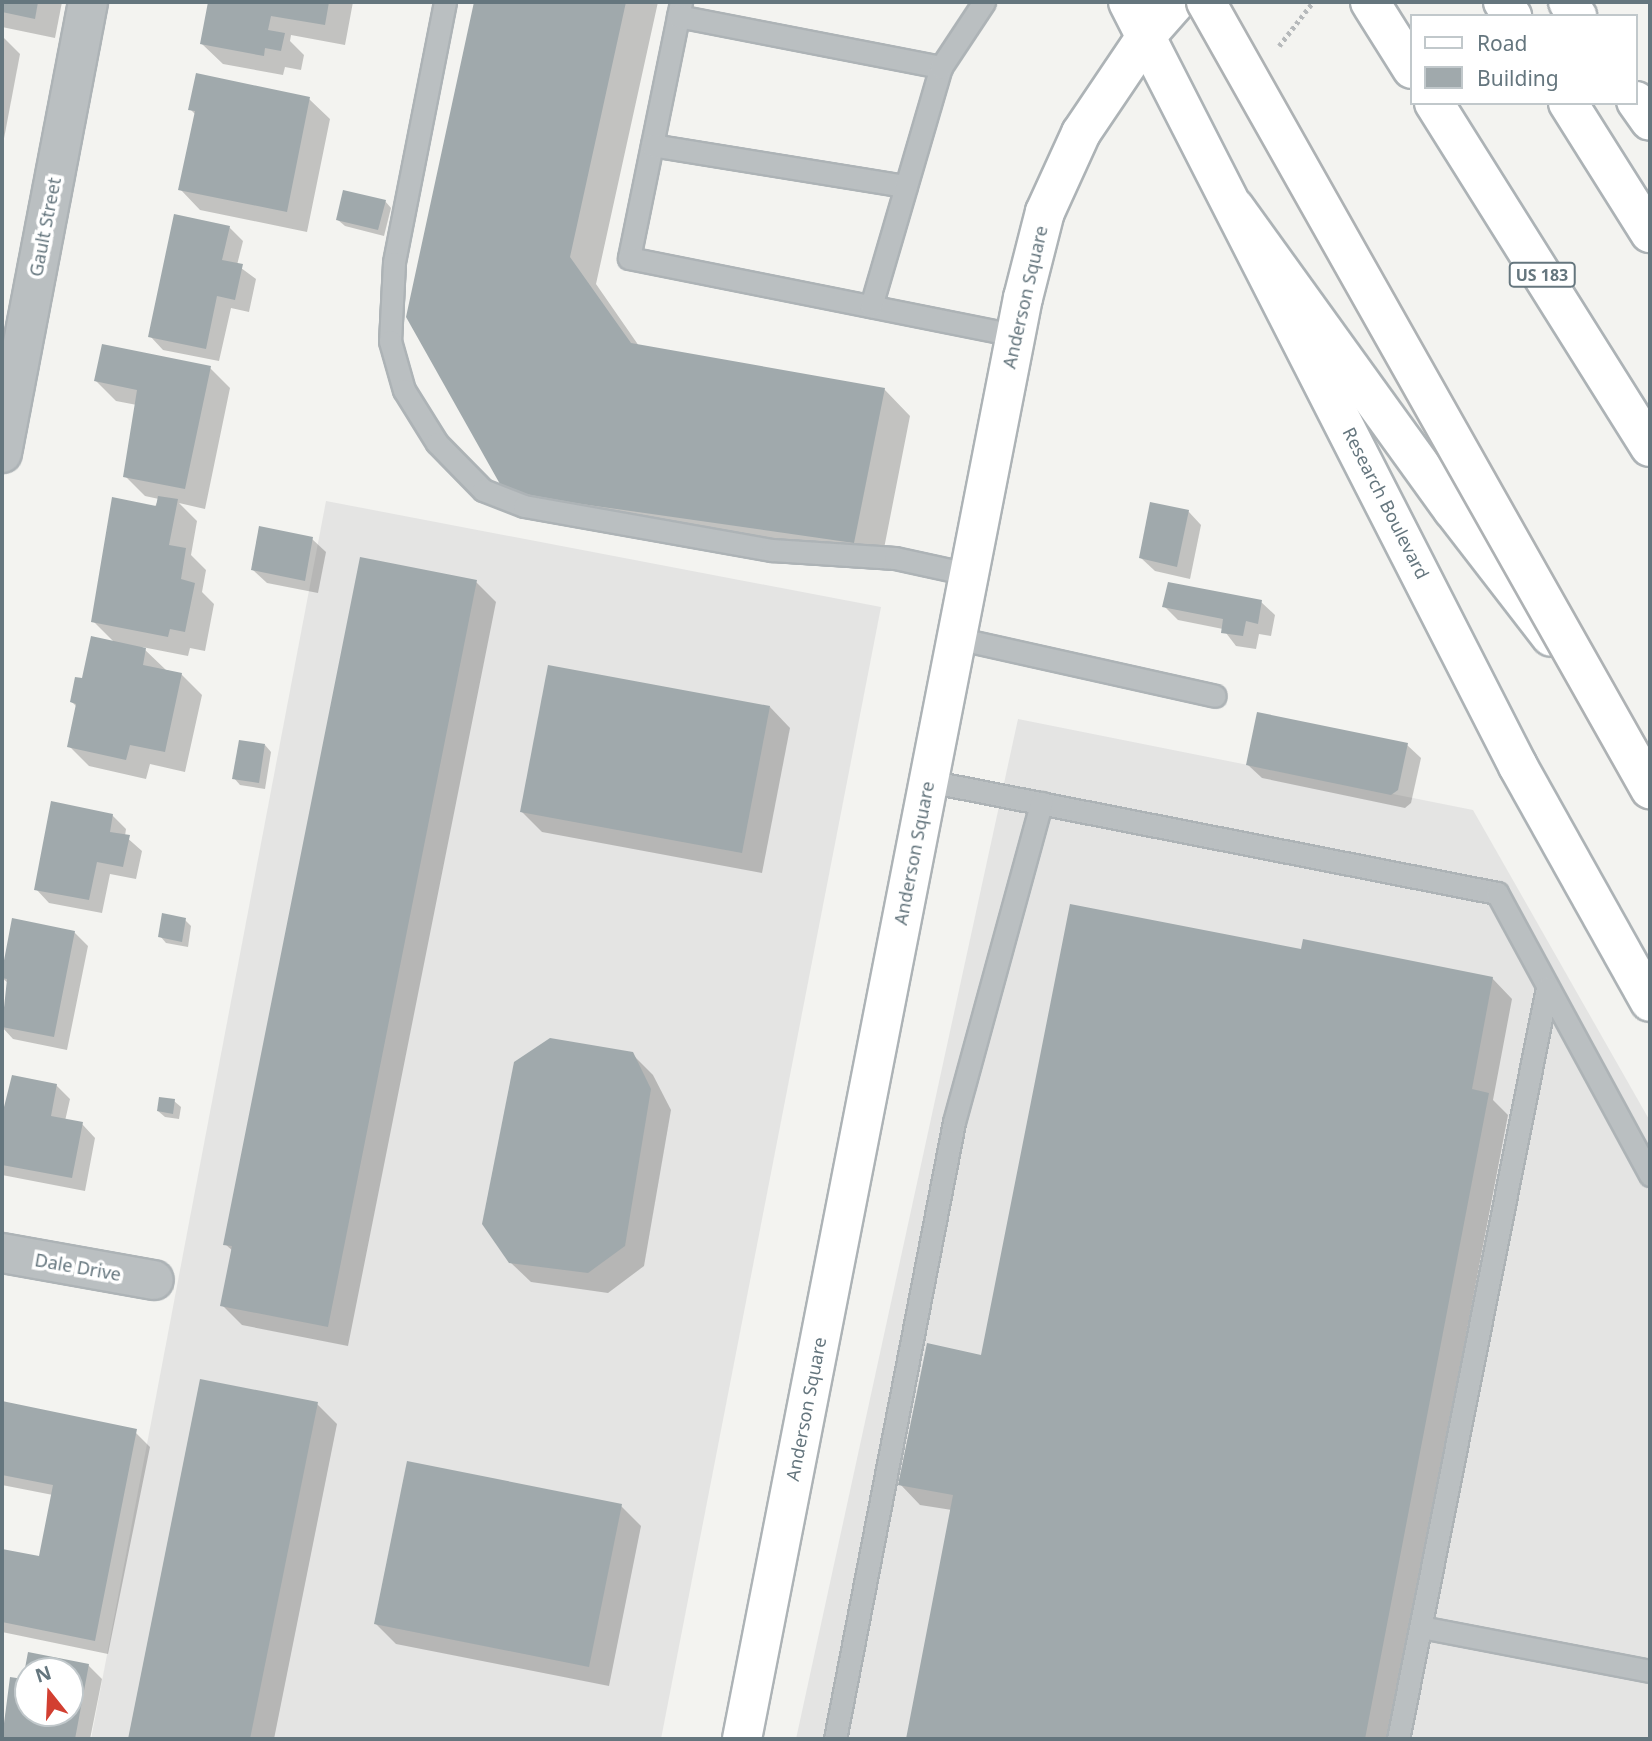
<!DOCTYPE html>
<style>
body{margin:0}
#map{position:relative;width:1652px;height:1741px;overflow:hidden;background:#f3f3f0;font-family:"Noto Sans",sans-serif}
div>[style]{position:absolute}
.built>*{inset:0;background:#e4e4e3}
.shadow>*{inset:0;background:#0003}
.building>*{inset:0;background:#a0a9ac}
.path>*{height:4.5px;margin-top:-2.25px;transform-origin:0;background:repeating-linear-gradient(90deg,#b6b9bb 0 3.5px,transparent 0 7px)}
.roads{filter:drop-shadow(2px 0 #adb3b6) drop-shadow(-2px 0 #adb3b6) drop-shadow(0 2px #adb3b6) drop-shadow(0 -2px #adb3b6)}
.service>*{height:21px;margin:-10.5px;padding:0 10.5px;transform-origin:10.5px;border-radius:10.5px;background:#babfc1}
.minor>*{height:38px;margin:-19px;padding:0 19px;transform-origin:19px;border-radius:19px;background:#babfc1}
.secondary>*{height:38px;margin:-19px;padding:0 19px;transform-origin:19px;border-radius:19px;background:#fff}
.motorway>*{height:38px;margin:-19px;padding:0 19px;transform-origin:19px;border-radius:19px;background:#fff}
.bridges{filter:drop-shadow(2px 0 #aeb2b4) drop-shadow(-2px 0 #aeb2b4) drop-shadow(0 2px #aeb2b4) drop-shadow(0 -2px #aeb2b4)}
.motorway-bridge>*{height:38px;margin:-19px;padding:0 19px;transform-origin:19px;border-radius:19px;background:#fff}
span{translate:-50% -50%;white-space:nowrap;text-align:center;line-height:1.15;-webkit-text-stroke:7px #fff;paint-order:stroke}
.shield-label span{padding:2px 5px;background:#fff;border:2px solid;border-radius:5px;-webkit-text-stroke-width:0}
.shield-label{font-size:16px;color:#65767e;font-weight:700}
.street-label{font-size:18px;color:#65767e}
.frame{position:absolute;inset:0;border:4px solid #65767e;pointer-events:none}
.legend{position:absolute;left:1410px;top:14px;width:228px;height:91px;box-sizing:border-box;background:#fff;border:2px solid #c1c8cb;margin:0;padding:9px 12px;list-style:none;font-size:21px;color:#65767e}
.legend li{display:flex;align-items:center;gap:14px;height:35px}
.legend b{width:35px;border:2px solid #c1c8cb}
.north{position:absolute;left:14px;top:1657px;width:70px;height:70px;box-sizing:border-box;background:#fff;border:2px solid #c1c8cb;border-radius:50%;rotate:342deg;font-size:19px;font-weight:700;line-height:28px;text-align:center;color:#65767e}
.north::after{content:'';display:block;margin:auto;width:24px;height:32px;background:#d23f31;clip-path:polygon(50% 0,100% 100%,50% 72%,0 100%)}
</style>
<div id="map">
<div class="built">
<div style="clip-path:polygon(326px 501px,881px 607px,661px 1739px,91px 1739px)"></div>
<div style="clip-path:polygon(1018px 719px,1473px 810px,1650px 1121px,1650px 1739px,796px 1739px)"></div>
</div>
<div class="shadow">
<div style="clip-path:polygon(2px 2px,62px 2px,55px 38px,2px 27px)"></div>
<div style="clip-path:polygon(210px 2px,353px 2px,345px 45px,291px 35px,290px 41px,304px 55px,301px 70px,285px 67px,283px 75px,223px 64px,202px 44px)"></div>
<div style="clip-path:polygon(476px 2px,658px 2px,596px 284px,639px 346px,884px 389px,910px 416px,880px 569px,533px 518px,506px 492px,408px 316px)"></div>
<div style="clip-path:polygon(2px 36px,20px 54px,2px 149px)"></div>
<div style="clip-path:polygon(309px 99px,330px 119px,307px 232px,200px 210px,180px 189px,196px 115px,190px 109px)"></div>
<div style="clip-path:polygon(385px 201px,391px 208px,384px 236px,345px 226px,338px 220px)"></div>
<div style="clip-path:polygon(229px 227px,243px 241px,237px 265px,256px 279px,249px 312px,231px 308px,219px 361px,163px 350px,150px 336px)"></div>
<div style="clip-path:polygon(210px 368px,230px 388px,205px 509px,179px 503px,197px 521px,191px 555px,206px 570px,202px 592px,214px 604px,205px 651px,190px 648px,188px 656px,142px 647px,166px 670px,181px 674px,202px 695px,185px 772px,150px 764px,146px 779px,89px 766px,69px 746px,77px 707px,72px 702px,83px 680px,116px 644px,93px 621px,159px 499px,145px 496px,125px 476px,137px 405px,116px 401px,96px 381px)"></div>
<div style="clip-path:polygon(1188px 511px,1201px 525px,1190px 579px,1155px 571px,1141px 558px)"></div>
<div style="clip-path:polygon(312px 539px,326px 552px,318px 593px,267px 583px,253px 570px)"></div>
<div style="clip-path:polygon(476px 582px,496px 602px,348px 1346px,242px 1325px,222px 1305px,233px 1251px,225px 1244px)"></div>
<div style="clip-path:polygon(1261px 602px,1275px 615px,1271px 636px,1259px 634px,1256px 649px,1236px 646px,1223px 629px,1178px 620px,1164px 606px)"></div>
<div style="clip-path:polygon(770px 707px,790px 728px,762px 873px,542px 832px,522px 812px)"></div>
<div style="clip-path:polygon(265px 745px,271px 752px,265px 789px,240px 785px,234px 778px)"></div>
<div style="clip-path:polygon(1407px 745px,1421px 758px,1411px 803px,1405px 808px,1262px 778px,1248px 765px)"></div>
<div style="clip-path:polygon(112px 815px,126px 829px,125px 836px,142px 851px,136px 879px,110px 874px,102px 913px,49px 903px,36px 889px)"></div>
<div style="clip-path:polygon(185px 920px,191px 926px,188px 947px,166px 943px,160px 936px)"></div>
<div style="clip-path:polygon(74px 932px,88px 946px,67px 1050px,13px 1039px,2px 1027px,8px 983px,2px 978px)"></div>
<div style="clip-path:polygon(1302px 951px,1492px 978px,1512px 999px,1493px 1100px,1508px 1115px,1389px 1739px,908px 1739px,952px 1510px,920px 1505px,900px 1484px,982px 1357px)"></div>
<div style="clip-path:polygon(632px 1054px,653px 1075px,671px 1110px,644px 1266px,608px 1293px,531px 1282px,510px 1262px)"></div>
<div style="clip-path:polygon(56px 1085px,70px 1099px,65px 1121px,82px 1124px,95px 1138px,85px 1191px,2px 1175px,2px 1117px)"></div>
<div style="clip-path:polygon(174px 1101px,181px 1107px,179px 1119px,165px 1117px,158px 1111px)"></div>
<div style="clip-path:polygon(201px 1381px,317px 1404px,337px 1424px,274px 1739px,129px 1739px)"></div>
<div style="clip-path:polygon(2px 1404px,136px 1433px,150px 1447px,108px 1654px,2px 1632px,2px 1551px,40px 1558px,53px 1495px,2px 1485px)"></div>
<div style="clip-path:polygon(621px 1506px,641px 1526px,609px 1686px,396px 1644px,376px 1624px)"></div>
<div style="clip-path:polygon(evenodd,29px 1654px,88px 1665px,102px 1679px,90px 1739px,2px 1739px,11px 1679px,24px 1681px,29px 1654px,28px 1671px,70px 1671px,70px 1713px,28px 1713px,28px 1671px)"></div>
</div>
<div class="building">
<div style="clip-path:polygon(2px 2px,38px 2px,35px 19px,2px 12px)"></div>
<div style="clip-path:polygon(208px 2px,329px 2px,325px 25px,271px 16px,268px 30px,285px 33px,281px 51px,265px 48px,264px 56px,200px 44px)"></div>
<div style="clip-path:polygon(474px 2px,626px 2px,570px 257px,631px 343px,885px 388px,854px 543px,505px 493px,406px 317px)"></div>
<div style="clip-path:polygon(196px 73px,310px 97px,287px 212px,178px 190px,195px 111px,188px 110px)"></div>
<div style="clip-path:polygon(343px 190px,386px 200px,378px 230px,336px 220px)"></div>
<div style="clip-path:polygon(174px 214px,230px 226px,222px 260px,243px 264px,235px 300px,217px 296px,206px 349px,148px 337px)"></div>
<div style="clip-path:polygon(102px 344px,211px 366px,185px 489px,123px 477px,137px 390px,94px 381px)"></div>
<div style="clip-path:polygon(158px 496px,178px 499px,169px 545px,186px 548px,181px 579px,195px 583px,185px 632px,170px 629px,168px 637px,91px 622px,112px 497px,156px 506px)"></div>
<div style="clip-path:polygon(1150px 502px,1189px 510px,1177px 567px,1139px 558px)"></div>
<div style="clip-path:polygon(259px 526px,313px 537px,305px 581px,251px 570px)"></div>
<div style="clip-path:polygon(360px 557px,477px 580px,328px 1327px,220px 1306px,232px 1246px,223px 1245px)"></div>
<div style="clip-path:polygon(1168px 582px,1262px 600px,1258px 624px,1246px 621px,1243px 636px,1221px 633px,1223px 619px,1162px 607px)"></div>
<div style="clip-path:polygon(91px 636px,146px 648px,143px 665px,182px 673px,165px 752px,130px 745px,126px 760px,67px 747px,76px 704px,70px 702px,75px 677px,82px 678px)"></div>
<div style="clip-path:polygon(548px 665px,770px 706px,742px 853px,520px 812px)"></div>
<div style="clip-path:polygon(1257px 712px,1408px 743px,1398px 790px,1391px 795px,1246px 765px)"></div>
<div style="clip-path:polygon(239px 740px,265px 744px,259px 783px,232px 779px)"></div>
<div style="clip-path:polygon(51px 801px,113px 814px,110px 832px,130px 835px,123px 867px,97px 862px,89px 900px,34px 890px)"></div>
<div style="clip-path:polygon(1070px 904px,1301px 949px,1303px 939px,1493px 977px,1472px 1089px,1489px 1093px,1365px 1739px,906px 1739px,953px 1495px,898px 1485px,927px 1343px,981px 1355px)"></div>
<div style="clip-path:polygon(162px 913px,186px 918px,182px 942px,158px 937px)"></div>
<div style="clip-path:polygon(12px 918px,75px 931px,54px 1037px,2px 1027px,7px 979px,2px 978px,2px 971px)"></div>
<div style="clip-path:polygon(550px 1038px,633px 1052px,651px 1089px,625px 1246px,588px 1273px,509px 1263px,482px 1224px,514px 1062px)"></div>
<div style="clip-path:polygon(12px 1075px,57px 1084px,51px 1116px,83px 1122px,72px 1178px,2px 1165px,2px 1115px)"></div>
<div style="clip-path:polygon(159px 1097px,175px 1099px,173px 1114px,157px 1111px)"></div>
<div style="clip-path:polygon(200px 1379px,318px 1402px,250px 1739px,128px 1739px)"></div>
<div style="clip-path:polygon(2px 1401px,137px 1429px,95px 1641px,2px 1622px,2px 1549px,39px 1556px,53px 1485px,2px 1475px)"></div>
<div style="clip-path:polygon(407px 1461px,622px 1504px,589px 1667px,374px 1624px)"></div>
<div style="clip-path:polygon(evenodd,28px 1652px,89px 1664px,75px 1739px,2px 1739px,10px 1677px,23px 1679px,28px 1652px,28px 1671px,70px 1671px,70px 1713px,28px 1713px,28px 1671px)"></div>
</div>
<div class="path">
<div style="left:1279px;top:46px;width:56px;rotate:-52.3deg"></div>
</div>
<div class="roads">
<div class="service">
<div style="left:445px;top:2px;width:266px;rotate:101.1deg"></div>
<div style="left:394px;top:263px;width:78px;rotate:92.9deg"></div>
<div style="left:390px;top:341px;width:51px;rotate:74.1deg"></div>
<div style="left:404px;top:390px;width:62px;rotate:58.1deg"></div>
<div style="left:437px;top:443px;width:66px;rotate:45.6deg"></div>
<div style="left:483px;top:490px;width:44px;rotate:21.3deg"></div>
<div style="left:524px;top:506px;width:252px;rotate:10.1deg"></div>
<div style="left:772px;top:550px;width:123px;rotate:3.7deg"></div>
<div style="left:895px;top:558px;width:75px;rotate:12.4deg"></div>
<div style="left:681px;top:2px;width:261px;rotate:101.5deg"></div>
<div style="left:629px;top:258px;width:394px;rotate:11.3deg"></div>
<div style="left:678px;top:16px;width:268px;rotate:11deg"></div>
<div style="left:652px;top:145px;width:257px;rotate:9.2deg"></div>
<div style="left:871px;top:306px;width:249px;rotate:-73.7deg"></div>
<div style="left:941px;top:67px;width:78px;rotate:-56.5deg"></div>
<div style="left:956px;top:638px;width:265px;rotate:12.6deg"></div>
<div style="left:928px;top:781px;width:580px;rotate:11.14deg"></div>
<div style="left:1497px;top:893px;width:321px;rotate:61.5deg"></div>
<div style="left:1421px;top:1627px;width:233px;rotate:10.9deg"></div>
<div style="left:835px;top:1739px;width:628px;rotate:-79.08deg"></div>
<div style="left:954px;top:1122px;width:331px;rotate:-74.7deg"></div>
<div style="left:1398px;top:1739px;width:766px;rotate:-78.78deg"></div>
</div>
<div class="minor">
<div style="left:2px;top:453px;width:459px;rotate:-79.2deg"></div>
<div style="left:2px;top:1253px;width:154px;rotate:10.1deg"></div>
</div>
<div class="secondary">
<div style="left:1128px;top:2px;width:858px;rotate:62.96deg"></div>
<div style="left:1518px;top:766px;width:270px;rotate:60.8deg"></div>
<div style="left:742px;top:1739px;width:1468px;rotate:-78.97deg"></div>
<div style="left:1023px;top:298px;width:89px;rotate:-75.7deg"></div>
<div style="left:1045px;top:212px;width:87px;rotate:-65.5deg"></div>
<div style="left:1081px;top:133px;width:118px;rotate:-56deg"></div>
<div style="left:1147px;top:35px;width:44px;rotate:-48.7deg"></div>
</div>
<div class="motorway">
<div style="left:1370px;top:2px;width:79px;rotate:57.9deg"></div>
<div style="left:1503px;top:2px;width:17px;rotate:57deg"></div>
<div style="left:1568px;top:2px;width:17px;rotate:57deg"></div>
<div style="left:1636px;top:101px;width:24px;rotate:55deg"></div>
<div style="left:1434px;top:103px;width:406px;rotate:57.9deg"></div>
<div style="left:1568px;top:103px;width:154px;rotate:57.8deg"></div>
<div style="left:1235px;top:208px;width:372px;rotate:54.2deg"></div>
<div style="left:1453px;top:510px;width:160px;rotate:52.3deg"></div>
</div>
</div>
<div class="bridges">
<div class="motorway-bridge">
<div style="left:1206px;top:2px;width:904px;rotate:60.57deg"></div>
</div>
</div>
<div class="shield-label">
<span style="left:1542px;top:275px">US 183</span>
</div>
<div class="street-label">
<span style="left:45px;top:227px;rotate:-79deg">Gault Street</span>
<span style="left:1025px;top:297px;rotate:-77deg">Anderson Square</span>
<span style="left:1386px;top:503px;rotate:63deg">Research Boulevard</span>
<span style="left:914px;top:853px;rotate:-79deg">Anderson Square</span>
<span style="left:78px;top:1267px;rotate:10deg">Dale Drive</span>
<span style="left:806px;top:1409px;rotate:-79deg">Anderson Square</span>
</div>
<div class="frame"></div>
<ul class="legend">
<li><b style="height:9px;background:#fff"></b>Road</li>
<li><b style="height:19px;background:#a0a9ac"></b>Building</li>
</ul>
<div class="north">N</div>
</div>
